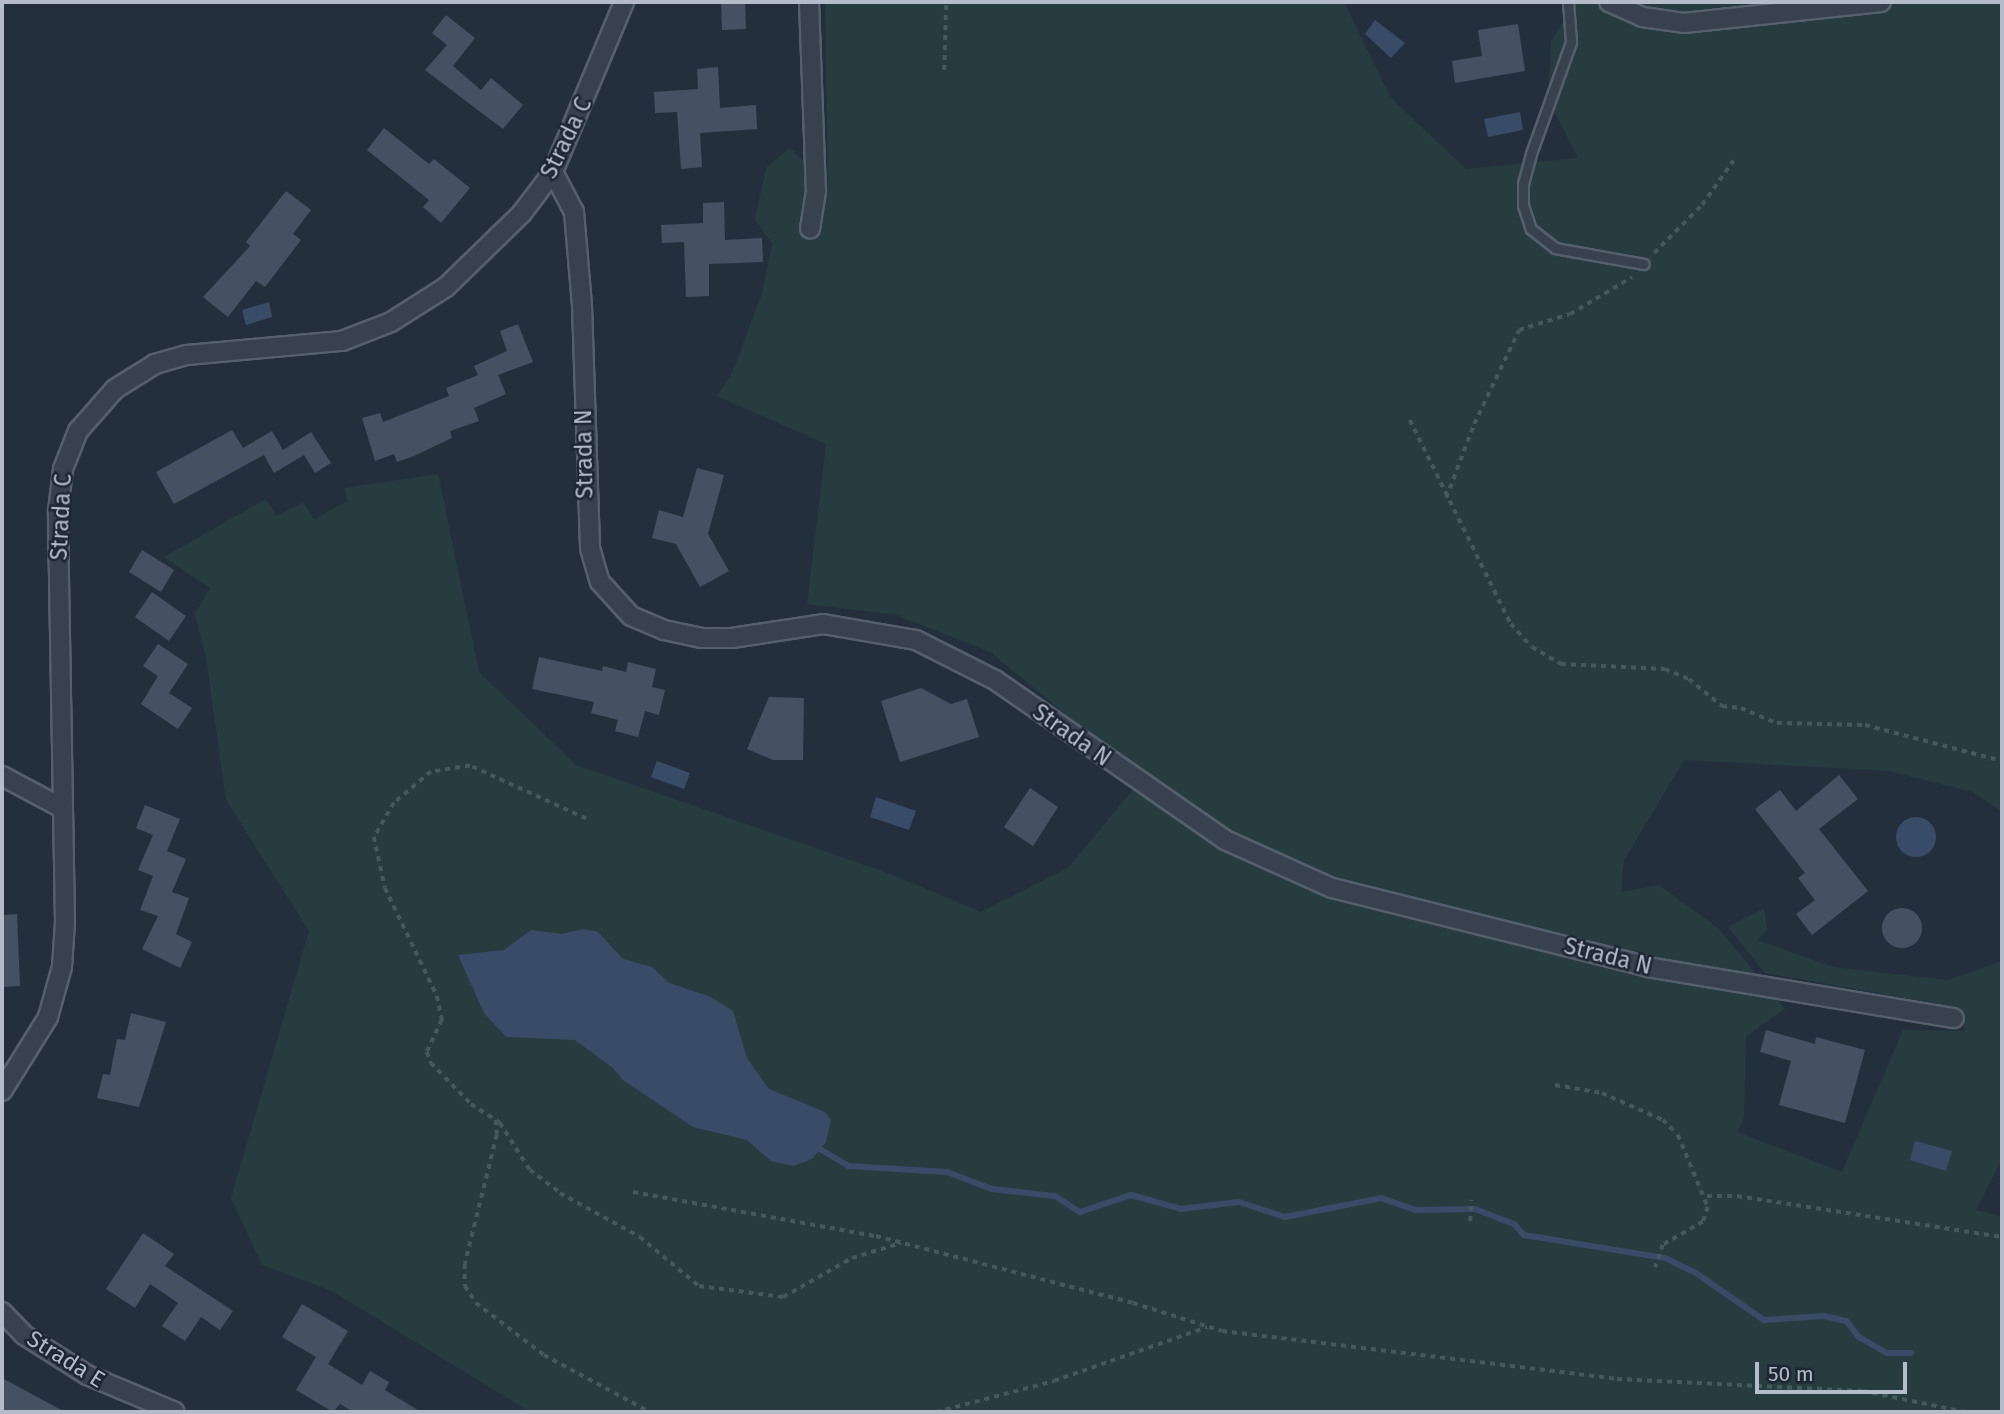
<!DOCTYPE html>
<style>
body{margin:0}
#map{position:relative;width:2004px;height:1414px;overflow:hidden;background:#242f3e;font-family:"Fira Sans",sans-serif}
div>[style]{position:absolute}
.green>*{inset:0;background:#263c3f}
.water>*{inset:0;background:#394c67}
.round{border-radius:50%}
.stream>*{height:6px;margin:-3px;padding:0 3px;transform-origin:3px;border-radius:3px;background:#394c67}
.building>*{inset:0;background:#455162}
.path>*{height:3.5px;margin-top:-1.75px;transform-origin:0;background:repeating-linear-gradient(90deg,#44595c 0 5px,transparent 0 10px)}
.roads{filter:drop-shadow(2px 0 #565f6c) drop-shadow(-2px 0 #565f6c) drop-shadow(0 2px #565f6c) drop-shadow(0 -2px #565f6c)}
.lane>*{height:9px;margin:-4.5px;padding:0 4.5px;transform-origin:4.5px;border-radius:4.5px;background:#38414e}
.street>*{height:18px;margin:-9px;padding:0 9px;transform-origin:9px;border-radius:9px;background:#38414e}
span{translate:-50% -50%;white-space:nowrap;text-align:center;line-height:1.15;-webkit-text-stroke:5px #1d2633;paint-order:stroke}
.street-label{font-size:23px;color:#b4bcc9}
.frame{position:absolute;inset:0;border:4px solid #b4bcc9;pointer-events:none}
.scale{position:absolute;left:1755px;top:1362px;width:152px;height:32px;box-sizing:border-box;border:4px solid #b4bcc9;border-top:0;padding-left:9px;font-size:21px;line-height:24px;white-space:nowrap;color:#b4bcc9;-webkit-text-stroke:5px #1d2633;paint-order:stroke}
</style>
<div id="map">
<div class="green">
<div style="clip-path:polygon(825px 2px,1344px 2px,1391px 98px,1466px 169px,1578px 158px,1548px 99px,1551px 41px,1575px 2px,2002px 2px,2002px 812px,1973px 792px,1889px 771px,1684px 760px,1624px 860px,1621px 892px,1659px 885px,1719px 929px,1785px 1009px,1746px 1036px,1744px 1118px,1737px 1132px,1842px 1172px,1903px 1030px,1964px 1031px,1961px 1008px,1765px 973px,1728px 927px,1764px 908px,1767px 930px,1757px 940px,1833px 967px,1948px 980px,2002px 961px,2002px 1159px,1976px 1210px,2002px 1217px,2002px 1412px,530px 1412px,332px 1291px,262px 1265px,231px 1198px,309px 931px,226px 800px,206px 657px,195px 614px,210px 588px,164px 557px,229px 520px,266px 499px,277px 516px,303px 502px,314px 519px,348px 501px,344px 488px,438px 474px,479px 672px,576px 765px,885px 872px,981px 912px,1068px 868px,1143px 777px,990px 652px,896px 615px,807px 604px,826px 444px,717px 396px,733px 371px,762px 293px,772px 244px,755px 219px,766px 168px,790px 148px,828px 185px)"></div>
</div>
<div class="water">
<div style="clip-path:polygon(1375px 20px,1405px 43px,1391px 58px,1365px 34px)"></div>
<div style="clip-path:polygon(1520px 112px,1523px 130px,1488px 137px,1484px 119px)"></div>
<div style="clip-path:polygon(269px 302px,272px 317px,246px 325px,242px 310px)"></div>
<div style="clip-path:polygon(657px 761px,690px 773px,684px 789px,651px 777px)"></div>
<div style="clip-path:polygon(876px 797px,916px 811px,909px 830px,870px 817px)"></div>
<div class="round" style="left:1896px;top:817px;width:40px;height:40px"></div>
<div style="clip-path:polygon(583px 929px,598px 932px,623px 959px,652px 967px,669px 983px,711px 997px,733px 1011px,747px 1058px,769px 1089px,825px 1112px,831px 1120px,826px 1142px,812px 1159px,793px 1166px,771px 1161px,747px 1140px,693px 1127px,623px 1080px,613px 1068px,575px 1040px,506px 1037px,484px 1013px,458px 955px,504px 950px,531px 930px,562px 934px)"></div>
<div style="clip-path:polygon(1915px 1141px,1952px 1151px,1946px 1171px,1910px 1160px)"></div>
</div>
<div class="stream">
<div style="left:820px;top:1149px;width:33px;rotate:31deg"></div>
<div style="left:848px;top:1166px;width:99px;rotate:3.5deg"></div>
<div style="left:947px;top:1172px;width:48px;rotate:20.7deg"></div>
<div style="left:992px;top:1189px;width:63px;rotate:6.3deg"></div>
<div style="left:1055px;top:1196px;width:30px;rotate:33deg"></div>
<div style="left:1080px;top:1212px;width:54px;rotate:-18.4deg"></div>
<div style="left:1131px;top:1195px;width:52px;rotate:15.6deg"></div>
<div style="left:1181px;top:1209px;width:58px;rotate:-6.9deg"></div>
<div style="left:1239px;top:1202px;width:48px;rotate:18.1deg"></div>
<div style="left:1285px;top:1217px;width:98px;rotate:-11.2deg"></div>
<div style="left:1381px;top:1198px;width:37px;rotate:19deg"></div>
<div style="left:1416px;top:1210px;width:59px;rotate:-1deg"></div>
<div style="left:1475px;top:1209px;width:42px;rotate:21deg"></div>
<div style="left:1514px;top:1224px;width:15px;rotate:48deg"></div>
<div style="left:1524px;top:1235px;width:143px;rotate:9.3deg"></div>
<div style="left:1665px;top:1258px;width:34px;rotate:26deg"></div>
<div style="left:1696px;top:1273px;width:83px;rotate:34.7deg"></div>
<div style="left:1764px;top:1320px;width:60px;rotate:-3.8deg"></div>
<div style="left:1824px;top:1316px;width:23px;rotate:13deg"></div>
<div style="left:1846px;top:1321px;width:21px;rotate:51deg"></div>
<div style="left:1859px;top:1337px;width:32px;rotate:30deg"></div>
<div style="left:1887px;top:1353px;width:24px"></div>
</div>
<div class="building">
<div style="clip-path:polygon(721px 2px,745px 2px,746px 29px,722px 30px)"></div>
<div style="clip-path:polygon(446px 15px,475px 38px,453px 66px,481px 90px,491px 78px,523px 105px,503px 129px,425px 70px,447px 45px,432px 33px)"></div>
<div style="clip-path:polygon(1518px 24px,1525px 71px,1455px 83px,1452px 61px,1482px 56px,1478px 30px)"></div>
<div style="clip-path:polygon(718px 67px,720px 108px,756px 105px,757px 129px,700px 133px,702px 167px,681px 169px,677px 112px,655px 113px,654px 92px,698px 89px,697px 69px)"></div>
<div style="clip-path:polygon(384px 128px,429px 164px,434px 159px,470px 188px,441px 223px,423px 207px,429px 200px,367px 150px)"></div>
<div style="clip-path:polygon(286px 191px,311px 210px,293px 234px,301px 240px,265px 287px,256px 281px,228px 317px,203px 297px,250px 246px,246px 242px)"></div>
<div style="clip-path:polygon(724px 202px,725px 240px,762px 238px,763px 262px,709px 264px,709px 296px,686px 297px,684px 242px,662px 243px,661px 225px,703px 223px,703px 203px)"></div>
<div style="clip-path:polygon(518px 324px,533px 362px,498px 375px,506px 394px,474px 408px,479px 421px,450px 431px,452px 438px,414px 456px,397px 462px,394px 454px,375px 461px,362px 418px,380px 413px,383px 422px,449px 396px,446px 388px,478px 375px,474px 366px,507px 351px,500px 331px)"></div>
<div style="clip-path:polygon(232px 430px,243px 448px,272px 431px,283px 450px,311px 432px,331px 463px,315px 473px,304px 455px,274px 473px,264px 455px,174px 504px,156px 472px)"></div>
<div style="clip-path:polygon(697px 468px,724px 475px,708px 534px,729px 571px,700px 587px,676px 544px,652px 538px,659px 510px,683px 517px)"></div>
<div style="clip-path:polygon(142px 550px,174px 570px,161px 592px,129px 572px)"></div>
<div style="clip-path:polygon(152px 592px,186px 616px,169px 641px,135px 617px)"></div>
<div style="clip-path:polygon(158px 644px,188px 664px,169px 693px,192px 708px,178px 729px,141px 704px,158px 676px,143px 666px)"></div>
<div style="clip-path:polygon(539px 657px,602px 671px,603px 666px,626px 672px,628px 662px,656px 669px,652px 687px,665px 690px,659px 715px,645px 711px,638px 737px,615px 731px,618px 720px,591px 713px,594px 702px,532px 689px)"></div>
<div style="clip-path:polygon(921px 688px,951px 704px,967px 699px,979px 737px,900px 762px,881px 701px)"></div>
<div style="clip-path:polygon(769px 697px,804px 698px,803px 760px,773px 760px,747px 749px)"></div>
<div style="clip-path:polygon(1839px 775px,1858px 799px,1819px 829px,1868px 891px,1812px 935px,1796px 914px,1815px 900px,1798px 878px,1805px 873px,1755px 809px,1780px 790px,1796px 811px)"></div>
<div style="clip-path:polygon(1030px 788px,1058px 807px,1033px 846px,1004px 827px)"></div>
<div style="clip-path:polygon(145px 805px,180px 819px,167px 851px,186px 859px,172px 892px,189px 898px,176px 934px,192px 942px,180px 968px,142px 949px,158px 916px,140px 910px,153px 876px,138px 870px,153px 835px,136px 828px)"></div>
<div class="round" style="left:1882px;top:908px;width:40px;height:40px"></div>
<div style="clip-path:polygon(17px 914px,20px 986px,2px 987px,2px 915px)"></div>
<div style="clip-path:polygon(131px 1013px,166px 1022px,139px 1107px,97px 1098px,103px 1074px,110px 1075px,117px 1039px,125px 1040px)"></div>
<div style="clip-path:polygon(1766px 1030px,1815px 1044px,1816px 1037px,1865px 1050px,1845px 1123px,1779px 1105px,1791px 1061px,1760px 1052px)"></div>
<div style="clip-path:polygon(143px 1233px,174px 1254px,165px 1266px,233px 1311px,220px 1330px,201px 1317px,185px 1341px,162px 1326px,178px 1303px,150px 1284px,135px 1308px,106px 1289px)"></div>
<div style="clip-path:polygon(302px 1304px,348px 1331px,328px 1364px,362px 1385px,370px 1371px,389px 1382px,385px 1390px,421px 1412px,353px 1412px,340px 1404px,333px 1412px,296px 1390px,316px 1357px,282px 1337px)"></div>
<div style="clip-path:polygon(2px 1378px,65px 1412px,2px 1412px)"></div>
</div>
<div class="path">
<div style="left:944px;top:70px;width:68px;rotate:-88.3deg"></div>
<div style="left:1654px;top:253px;width:68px;rotate:-45deg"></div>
<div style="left:1702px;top:205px;width:54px;rotate:-54.8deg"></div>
<div style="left:1410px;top:420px;width:228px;rotate:63.7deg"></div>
<div style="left:1511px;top:624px;width:31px;rotate:48deg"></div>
<div style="left:1532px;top:647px;width:34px;rotate:30deg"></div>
<div style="left:1561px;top:664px;width:104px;rotate:2.8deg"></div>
<div style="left:1665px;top:669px;width:26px;rotate:23deg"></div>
<div style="left:1689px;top:679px;width:43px;rotate:39.3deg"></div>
<div style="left:1722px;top:706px;width:19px;rotate:6deg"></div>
<div style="left:1741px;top:708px;width:39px;rotate:23deg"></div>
<div style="left:1777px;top:723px;width:88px;rotate:1.3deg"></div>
<div style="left:1865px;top:725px;width:142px;rotate:14.7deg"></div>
<div style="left:1446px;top:498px;width:79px;rotate:-69.3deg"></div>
<div style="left:1474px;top:424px;width:104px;rotate:-64.4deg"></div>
<div style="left:1519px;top:330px;width:53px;rotate:-17.4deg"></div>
<div style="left:1570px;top:314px;width:72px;rotate:-30.8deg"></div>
<div style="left:586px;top:819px;width:128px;rotate:-155.4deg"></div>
<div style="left:470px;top:766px;width:39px;rotate:171deg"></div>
<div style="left:431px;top:772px;width:48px;rotate:140deg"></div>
<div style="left:394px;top:803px;width:39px;rotate:120deg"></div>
<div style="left:374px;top:837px;width:52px;rotate:77.8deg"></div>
<div style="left:385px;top:888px;width:120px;rotate:64.3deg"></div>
<div style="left:437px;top:996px;width:25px;rotate:78deg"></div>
<div style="left:442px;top:1020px;width:35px;rotate:115deg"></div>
<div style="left:427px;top:1052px;width:12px;rotate:70deg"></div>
<div style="left:431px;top:1063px;width:57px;rotate:45.7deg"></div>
<div style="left:471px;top:1104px;width:35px;rotate:33deg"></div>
<div style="left:500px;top:1123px;width:56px;rotate:57.4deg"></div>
<div style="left:530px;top:1170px;width:38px;rotate:37deg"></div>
<div style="left:560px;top:1193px;width:91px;rotate:28.8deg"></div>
<div style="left:640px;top:1237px;width:77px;rotate:39.7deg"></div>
<div style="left:699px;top:1286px;width:85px;rotate:7.5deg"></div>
<div style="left:783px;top:1297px;width:79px;rotate:-29.5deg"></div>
<div style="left:852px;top:1258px;width:51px;rotate:-17deg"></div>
<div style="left:1555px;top:1085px;width:48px;rotate:9.7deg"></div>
<div style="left:1602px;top:1093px;width:67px;rotate:23.9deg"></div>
<div style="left:1663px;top:1120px;width:21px;rotate:45deg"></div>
<div style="left:1678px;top:1135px;width:78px;rotate:67.4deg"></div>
<div style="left:1708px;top:1207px;width:16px;rotate:108deg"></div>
<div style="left:1703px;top:1222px;width:46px;rotate:150.1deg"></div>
<div style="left:1663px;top:1245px;width:24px;rotate:109deg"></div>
<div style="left:496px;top:1120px;width:15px;rotate:86deg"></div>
<div style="left:497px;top:1135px;width:133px;rotate:103.9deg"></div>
<div style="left:465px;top:1264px;width:22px;rotate:90deg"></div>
<div style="left:465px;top:1286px;width:20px;rotate:57deg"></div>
<div style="left:476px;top:1303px;width:86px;rotate:37.4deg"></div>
<div style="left:544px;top:1355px;width:120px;rotate:28.3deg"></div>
<div style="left:633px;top:1192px;width:247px;rotate:10.3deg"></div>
<div style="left:876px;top:1236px;width:266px;rotate:14.6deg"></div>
<div style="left:1133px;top:1303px;width:93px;rotate:17.5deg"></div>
<div style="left:1222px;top:1331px;width:398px;rotate:6.9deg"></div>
<div style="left:1617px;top:1379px;width:246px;rotate:2.8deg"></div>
<div style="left:1863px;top:1391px;width:104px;rotate:11.6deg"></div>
<div style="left:1707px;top:1196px;width:30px"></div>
<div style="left:1737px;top:1196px;width:268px;rotate:8.8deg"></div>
<div style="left:1470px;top:1221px;width:21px;rotate:-87deg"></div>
<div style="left:936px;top:1412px;width:122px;rotate:-14.7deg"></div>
<div style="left:1054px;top:1381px;width:162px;rotate:-19.4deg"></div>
</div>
<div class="roads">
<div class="lane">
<div style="left:1568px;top:2px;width:40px;rotate:85.7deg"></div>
<div style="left:1571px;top:42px;width:119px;rotate:109.7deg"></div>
<div style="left:1531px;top:154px;width:31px;rotate:105deg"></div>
<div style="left:1523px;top:184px;width:21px;rotate:90deg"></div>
<div style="left:1523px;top:205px;width:25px;rotate:72deg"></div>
<div style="left:1531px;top:229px;width:31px;rotate:38deg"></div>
<div style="left:1555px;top:248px;width:90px;rotate:10.2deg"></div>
</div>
<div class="street">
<div style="left:809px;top:2px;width:189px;rotate:87.9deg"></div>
<div style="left:816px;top:191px;width:38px;rotate:99deg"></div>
<div style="left:1609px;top:2px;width:36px;rotate:24deg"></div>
<div style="left:1642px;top:17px;width:42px;rotate:8.1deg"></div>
<div style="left:1684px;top:23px;width:198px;rotate:-6.1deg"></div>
<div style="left:553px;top:172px;width:45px;rotate:62.3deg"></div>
<div style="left:574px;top:212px;width:93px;rotate:85.1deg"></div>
<div style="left:582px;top:305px;width:243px;rotate:88.1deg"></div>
<div style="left:590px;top:548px;width:35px;rotate:74deg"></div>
<div style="left:600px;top:582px;width:46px;rotate:47.6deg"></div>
<div style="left:631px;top:616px;width:36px;rotate:23deg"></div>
<div style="left:664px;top:630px;width:38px;rotate:12deg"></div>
<div style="left:701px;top:638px;width:31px"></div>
<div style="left:732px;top:638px;width:92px;rotate:-8.7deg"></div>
<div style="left:823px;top:624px;width:94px;rotate:9.8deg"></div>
<div style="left:916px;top:640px;width:89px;rotate:26.9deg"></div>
<div style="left:995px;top:680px;width:280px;rotate:34.8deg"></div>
<div style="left:1225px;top:840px;width:117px;rotate:24.2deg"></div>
<div style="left:1332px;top:888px;width:326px;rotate:14deg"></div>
<div style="left:1648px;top:967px;width:310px;rotate:9.5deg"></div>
<div style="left:2px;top:776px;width:68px;rotate:28.1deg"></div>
<div style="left:2px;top:1091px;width:87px;rotate:-58.1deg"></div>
<div style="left:48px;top:1017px;width:52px;rotate:-74.4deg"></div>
<div style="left:62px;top:967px;width:45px;rotate:-86.2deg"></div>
<div style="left:65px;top:922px;width:411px;rotate:-91deg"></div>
<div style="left:58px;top:511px;width:42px;rotate:-83.2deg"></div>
<div style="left:63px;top:469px;width:41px;rotate:-68.5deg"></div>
<div style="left:78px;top:431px;width:56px;rotate:-48.6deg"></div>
<div style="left:115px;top:389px;width:47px;rotate:-32deg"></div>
<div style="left:155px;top:364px;width:33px;rotate:-16deg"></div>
<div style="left:187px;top:355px;width:156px;rotate:-5.2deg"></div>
<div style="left:342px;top:341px;width:53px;rotate:-21.2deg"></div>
<div style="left:391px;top:322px;width:65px;rotate:-32.5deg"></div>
<div style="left:446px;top:287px;width:106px;rotate:-44.2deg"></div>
<div style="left:522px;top:213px;width:51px;rotate:-52.9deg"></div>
<div style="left:553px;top:172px;width:184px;rotate:-67.3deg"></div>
<div style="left:2px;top:1312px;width:32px;rotate:46deg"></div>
<div style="left:24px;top:1335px;width:75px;rotate:32.4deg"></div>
<div style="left:87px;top:1375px;width:95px;rotate:22.8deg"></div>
</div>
</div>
<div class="street-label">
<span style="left:566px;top:138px;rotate:-64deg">Strada C</span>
<span style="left:584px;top:454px;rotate:-91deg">Strada N</span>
<span style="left:61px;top:517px;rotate:-87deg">Strada C</span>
<span style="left:1072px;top:735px;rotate:35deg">Strada N</span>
<span style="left:1608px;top:956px;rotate:14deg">Strada N</span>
<span style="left:66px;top:1359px;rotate:32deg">Strada E</span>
</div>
<div class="frame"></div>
<div class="scale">50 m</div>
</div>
